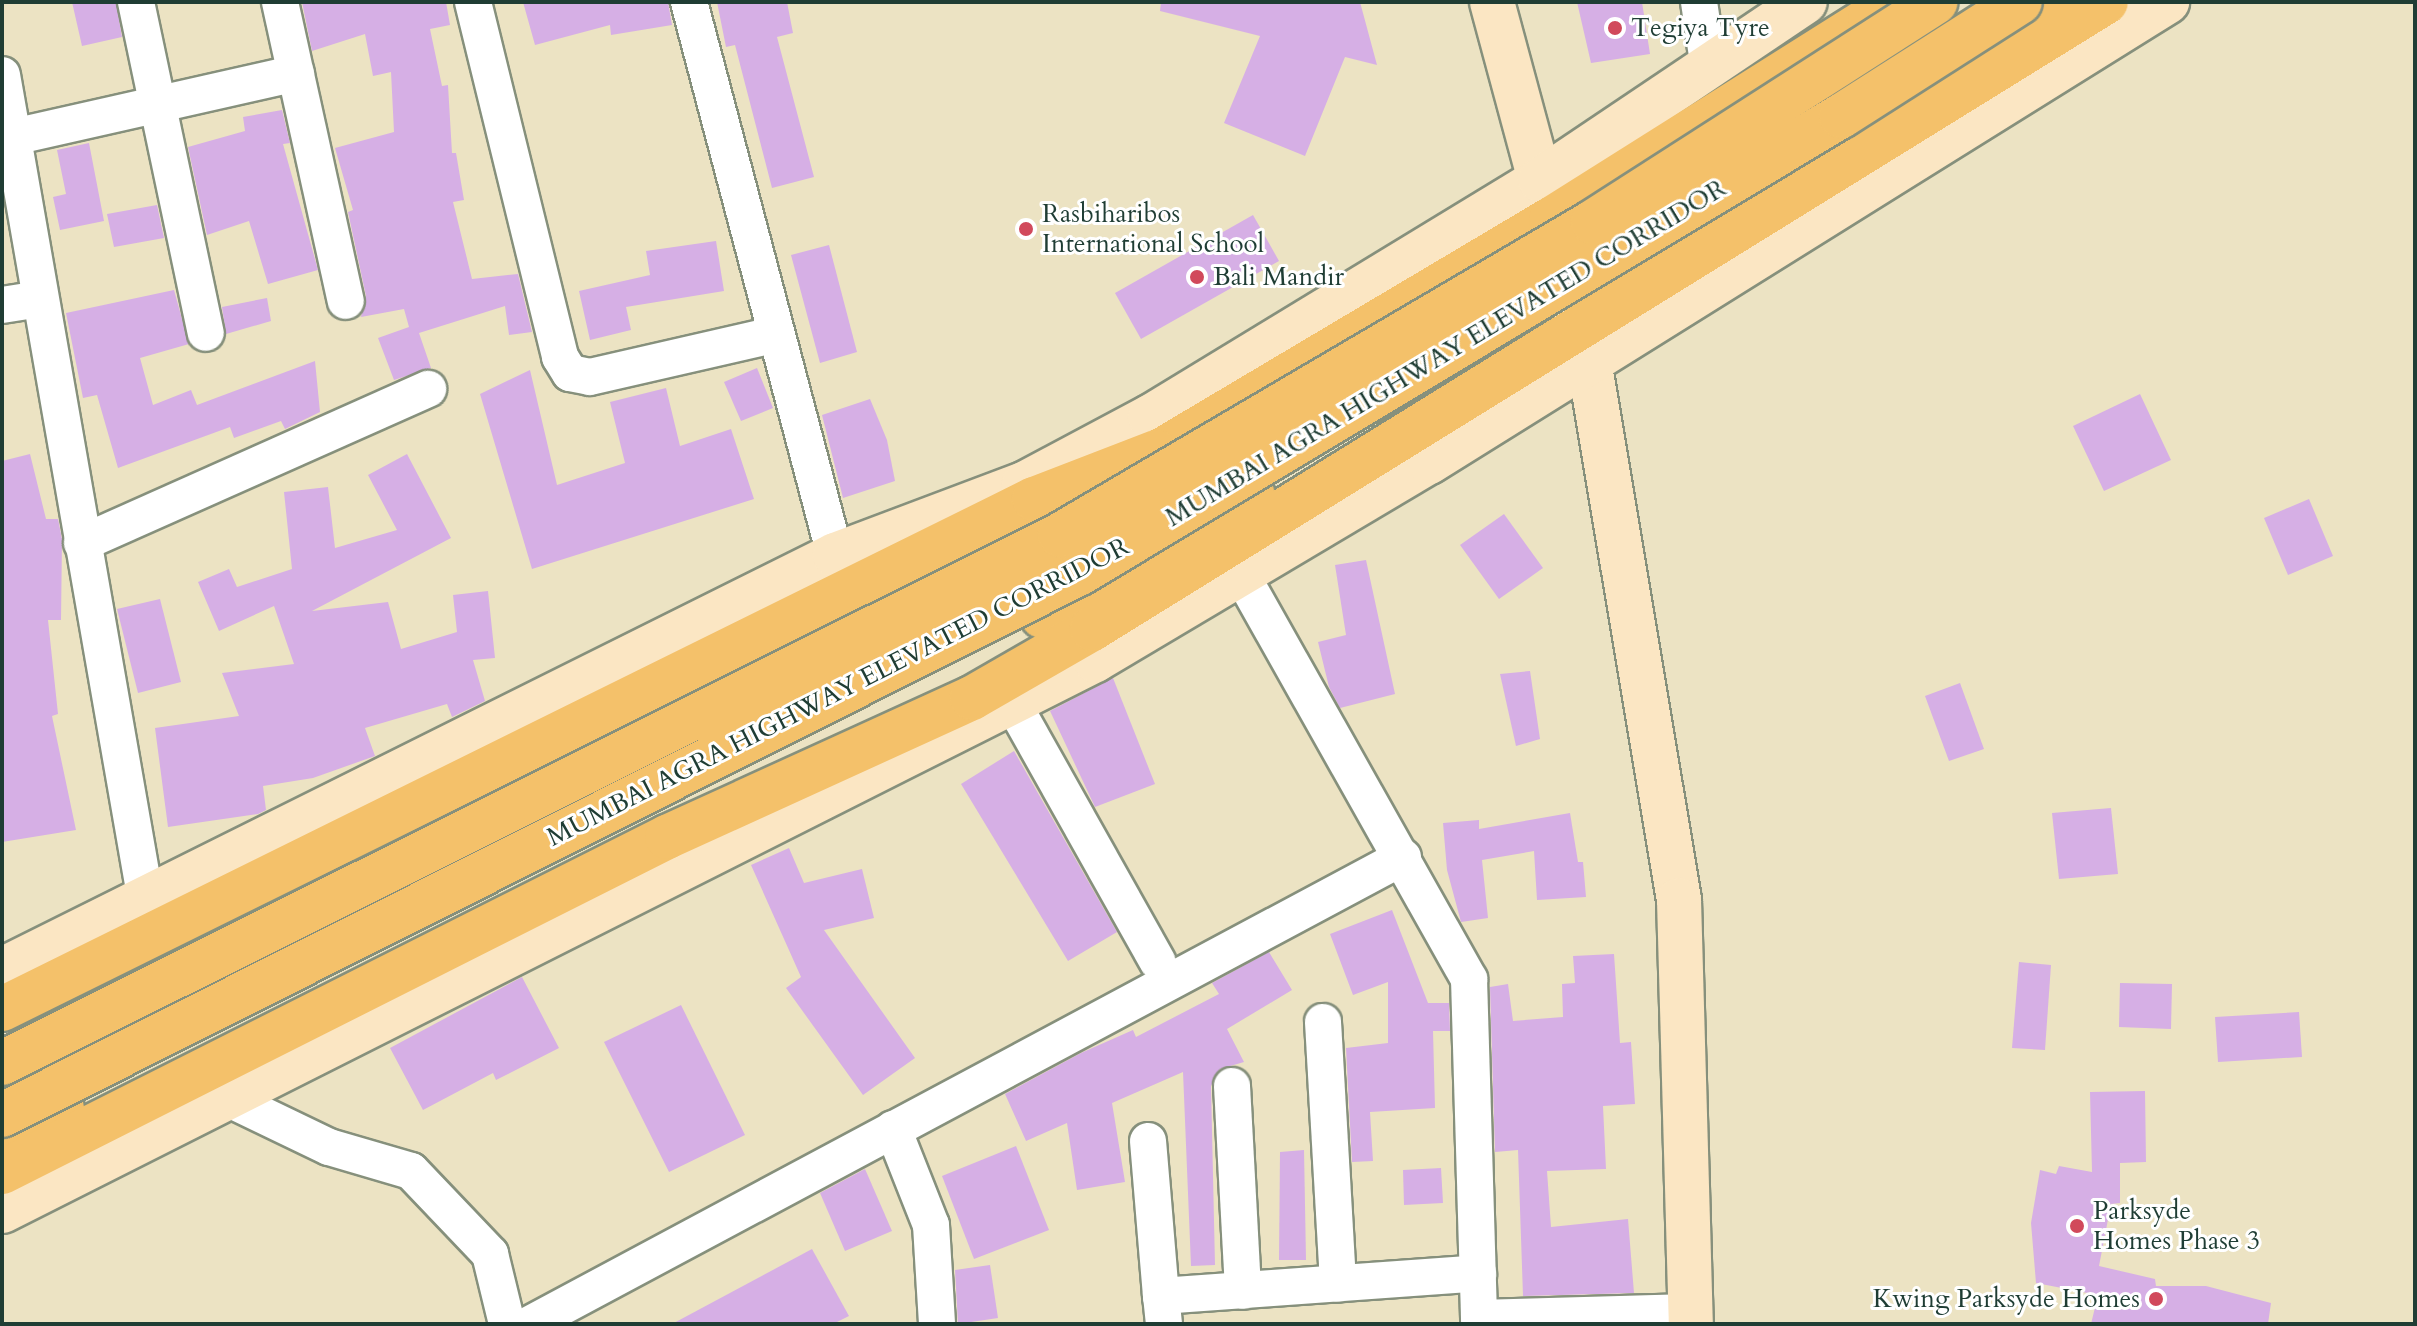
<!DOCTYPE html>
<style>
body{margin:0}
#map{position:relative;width:2417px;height:1326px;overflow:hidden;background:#ece3c3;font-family:Cardo,serif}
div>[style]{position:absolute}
.building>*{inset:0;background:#d6afe5}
.roads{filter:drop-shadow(2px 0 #86907c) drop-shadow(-2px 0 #86907c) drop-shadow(0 2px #86907c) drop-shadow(0 -2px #86907c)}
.street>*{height:36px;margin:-18px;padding:0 18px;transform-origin:18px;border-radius:18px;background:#fff}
.secondary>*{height:44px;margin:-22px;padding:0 22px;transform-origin:22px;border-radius:22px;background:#fbe6c3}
.primary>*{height:44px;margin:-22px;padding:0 22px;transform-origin:22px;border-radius:22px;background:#f4c16a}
.highway>*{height:44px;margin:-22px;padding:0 22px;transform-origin:22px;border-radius:22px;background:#f4c16a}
.bridges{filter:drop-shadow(2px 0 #86907c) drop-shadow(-2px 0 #86907c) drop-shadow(0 2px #86907c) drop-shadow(0 -2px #86907c)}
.highway-bridge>*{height:44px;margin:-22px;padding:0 22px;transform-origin:22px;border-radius:22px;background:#f4c16a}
.dots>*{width:22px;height:22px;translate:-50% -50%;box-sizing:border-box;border:4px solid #fff;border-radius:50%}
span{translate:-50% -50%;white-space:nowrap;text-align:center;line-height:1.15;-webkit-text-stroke:6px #fff;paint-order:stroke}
.poi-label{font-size:26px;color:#1f3d34}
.left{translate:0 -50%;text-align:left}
.right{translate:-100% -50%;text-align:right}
.street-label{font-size:26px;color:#1f3d34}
.frame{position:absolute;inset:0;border:4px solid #1f3d34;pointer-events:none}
</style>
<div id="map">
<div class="building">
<div style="clip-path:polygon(72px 2px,116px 2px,122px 37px,82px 46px)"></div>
<div style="clip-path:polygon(302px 2px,446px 2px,450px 25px,430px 29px,442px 86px,448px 85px,452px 153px,456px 153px,464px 200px,453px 202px,472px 279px,518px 274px,532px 332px,509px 335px,505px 306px,419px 333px,431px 368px,394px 380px,378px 338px,409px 327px,404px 309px,361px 317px,366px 296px,348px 212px,353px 210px,335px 148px,394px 132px,391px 72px,373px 76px,365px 34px,312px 51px)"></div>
<div style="clip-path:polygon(523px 2px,668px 2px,672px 25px,611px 35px,610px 25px,535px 45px)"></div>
<div style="clip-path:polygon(717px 2px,787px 2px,793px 33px,777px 37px,814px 177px,772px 188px,735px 45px,726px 47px)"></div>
<div style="clip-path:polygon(1161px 2px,1360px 2px,1377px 65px,1345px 57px,1305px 156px,1224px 123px,1260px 36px,1160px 11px)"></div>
<div style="clip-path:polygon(1577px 2px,1642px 2px,1650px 54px,1591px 63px)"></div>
<div style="clip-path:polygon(282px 110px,290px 143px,283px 144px,318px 270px,268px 284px,249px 221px,207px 235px,188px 147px,245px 131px,243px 117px)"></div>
<div style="clip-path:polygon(89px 143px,104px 221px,60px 230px,53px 197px,66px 194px,57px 150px)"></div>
<div style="clip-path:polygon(157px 205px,164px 238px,114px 247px,107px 214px)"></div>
<div style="clip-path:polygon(1253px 215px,1279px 261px,1141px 339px,1115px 293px)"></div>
<div style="clip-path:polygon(716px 241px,724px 291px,626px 307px,631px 330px,590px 340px,579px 291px,650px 275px,646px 251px)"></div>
<div style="clip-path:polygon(829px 245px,857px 352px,820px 363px,791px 255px)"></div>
<div style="clip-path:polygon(174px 290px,189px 344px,140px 358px,153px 405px,191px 390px,197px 405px,315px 361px,320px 412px,285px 429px,281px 421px,234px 438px,230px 427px,118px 468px,97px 395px,83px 398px,66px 313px)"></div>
<div style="clip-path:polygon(267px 298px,271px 321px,226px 334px,222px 307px)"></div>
<div style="clip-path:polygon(757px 368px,773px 408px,741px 421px,724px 382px)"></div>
<div style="clip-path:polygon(530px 370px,557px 485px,625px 463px,610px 402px,666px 388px,680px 446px,731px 429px,754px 499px,532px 569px,480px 394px)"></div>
<div style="clip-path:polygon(2140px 394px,2171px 460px,2104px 491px,2073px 426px)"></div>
<div style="clip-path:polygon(870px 399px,887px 440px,895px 481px,843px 498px,822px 415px)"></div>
<div style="clip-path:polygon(30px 454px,46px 519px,58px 519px,62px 539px,61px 620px,48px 620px,58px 714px,52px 716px,76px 830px,2px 842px,2px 461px)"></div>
<div style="clip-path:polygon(407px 454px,451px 538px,312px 611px,388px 602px,401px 649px,457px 632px,453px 595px,488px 591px,495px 658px,473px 660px,485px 701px,452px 717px,447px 704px,365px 728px,375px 756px,313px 778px,263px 786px,266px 810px,258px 814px,168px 827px,155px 728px,239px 716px,222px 673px,294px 664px,274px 606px,219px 631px,198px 582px,229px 569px,237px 587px,292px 569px,284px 492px,328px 487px,335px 548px,397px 530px,368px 475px)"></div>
<div style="clip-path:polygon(2309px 499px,2333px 556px,2288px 575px,2264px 518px)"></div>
<div style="clip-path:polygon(1504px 514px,1543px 568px,1499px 599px,1460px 545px)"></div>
<div style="clip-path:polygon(1366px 560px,1395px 694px,1340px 708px,1329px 687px,1318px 642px,1346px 635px,1335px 565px)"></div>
<div style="clip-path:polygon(160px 599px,181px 682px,138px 693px,117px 609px)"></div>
<div style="clip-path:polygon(1530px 671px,1540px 739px,1516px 746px,1500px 674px)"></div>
<div style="clip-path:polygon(1113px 678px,1155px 784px,1095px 807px,1050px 711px)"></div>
<div style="clip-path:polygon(1960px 683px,1984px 749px,1949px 761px,1925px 696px)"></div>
<div style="clip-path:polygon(1014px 751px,1117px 932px,1068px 961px,961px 784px)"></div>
<div style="clip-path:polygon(2111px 808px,2118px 874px,2059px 879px,2052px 813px)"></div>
<div style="clip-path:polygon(1570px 813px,1578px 862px,1583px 862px,1586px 897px,1537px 900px,1534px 851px,1482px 860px,1488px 918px,1461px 922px,1447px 870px,1443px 823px,1479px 820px,1479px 829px)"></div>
<div style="clip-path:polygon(789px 848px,804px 883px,862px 869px,874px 918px,824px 930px,915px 1058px,863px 1095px,786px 988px,801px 977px,751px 865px)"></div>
<div style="clip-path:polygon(1392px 910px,1428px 1003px,1449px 1003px,1450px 1031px,1433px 1031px,1435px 1108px,1370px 1112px,1373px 1161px,1352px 1162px,1346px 1048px,1388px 1043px,1388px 982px,1353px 995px,1330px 934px)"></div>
<div style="clip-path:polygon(1269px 952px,1292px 990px,1227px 1029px,1244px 1062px,1220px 1069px,1211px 1086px,1215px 1265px,1191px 1266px,1183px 1072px,1112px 1103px,1125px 1182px,1077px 1190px,1067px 1123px,1026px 1141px,1005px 1094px,1081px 1053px,1133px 1030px,1136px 1037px,1219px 994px,1212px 983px)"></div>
<div style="clip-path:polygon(1614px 954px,1620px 1043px,1631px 1042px,1635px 1104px,1603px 1106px,1606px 1169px,1547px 1171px,1551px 1227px,1628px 1219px,1634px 1293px,1523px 1296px,1518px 1150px,1495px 1152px,1490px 987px,1508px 984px,1513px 1021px,1563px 1017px,1562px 984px,1575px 983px,1573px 956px)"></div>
<div style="clip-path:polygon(2019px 962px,2051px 965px,2045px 1050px,2012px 1048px)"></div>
<div style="clip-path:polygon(522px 977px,559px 1048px,496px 1080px,493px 1073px,423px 1110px,390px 1048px)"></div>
<div style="clip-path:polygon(2120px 983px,2172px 984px,2171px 1029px,2119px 1027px)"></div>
<div style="clip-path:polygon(681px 1005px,745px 1135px,669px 1172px,604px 1042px)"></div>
<div style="clip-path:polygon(2299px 1012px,2302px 1057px,2218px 1062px,2215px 1017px)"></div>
<div style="clip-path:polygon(2145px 1091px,2146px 1162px,2120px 1163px,2120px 1203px,2111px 1204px,2099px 1266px,2155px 1279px,2156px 1286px,2206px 1286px,2271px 1303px,2268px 1324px,2091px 1324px,2098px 1295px,2036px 1283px,2031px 1223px,2040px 1170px,2056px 1174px,2059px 1166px,2092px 1172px,2090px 1092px)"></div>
<div style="clip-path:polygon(1016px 1146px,1049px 1230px,974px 1259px,942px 1176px)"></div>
<div style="clip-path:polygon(1304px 1150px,1306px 1260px,1279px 1260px,1280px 1152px)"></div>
<div style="clip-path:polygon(1441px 1168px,1443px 1203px,1404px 1205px,1403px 1170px)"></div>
<div style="clip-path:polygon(865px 1169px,892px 1231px,845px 1251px,820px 1193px)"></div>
<div style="clip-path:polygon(812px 1249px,849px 1316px,833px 1324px,672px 1324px)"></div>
<div style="clip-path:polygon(990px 1265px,998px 1318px,958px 1324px,955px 1270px)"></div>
</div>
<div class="roads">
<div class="street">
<div style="left:136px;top:2px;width:338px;rotate:78.1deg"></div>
<div style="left:280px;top:2px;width:306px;rotate:77.6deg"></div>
<div style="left:473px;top:2px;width:366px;rotate:76.2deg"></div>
<div style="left:560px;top:357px;width:19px;rotate:58deg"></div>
<div style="left:570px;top:373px;width:20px;rotate:11deg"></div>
<div style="left:590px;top:377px;width:188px;rotate:-12.9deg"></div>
<div style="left:689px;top:2px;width:572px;rotate:75.21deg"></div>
<div style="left:1699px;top:2px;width:68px;rotate:81.5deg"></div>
<div style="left:2px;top:75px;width:832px;rotate:80.11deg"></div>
<div style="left:13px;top:137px;width:290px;rotate:-12.7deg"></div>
<div style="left:2px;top:305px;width:37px;rotate:-9deg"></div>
<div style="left:82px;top:543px;width:379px;rotate:-24deg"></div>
<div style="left:1242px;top:576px;width:463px;rotate:60.6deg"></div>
<div style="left:1469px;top:979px;width:345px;rotate:88.3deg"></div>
<div style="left:1013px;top:704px;width:295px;rotate:60.7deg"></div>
<div style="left:1323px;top:1022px;width:262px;rotate:86.7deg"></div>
<div style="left:1232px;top:1086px;width:205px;rotate:86.9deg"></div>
<div style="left:227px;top:1098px;width:113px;rotate:25.7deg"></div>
<div style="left:329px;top:1147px;width:85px;rotate:16.3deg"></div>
<div style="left:411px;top:1171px;width:115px;rotate:46.4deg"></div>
<div style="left:490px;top:1254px;width:72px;rotate:76.3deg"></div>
<div style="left:893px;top:1129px;width:103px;rotate:68.4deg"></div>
<div style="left:931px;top:1225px;width:99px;rotate:86.5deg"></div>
<div style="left:1148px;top:1141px;width:156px;rotate:85.2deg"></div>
<div style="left:1479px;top:1318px;width:211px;rotate:-1.6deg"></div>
<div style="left:530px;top:1324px;width:990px;rotate:-28.14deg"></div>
<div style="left:1164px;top:1324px;width:28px;rotate:-96deg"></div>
<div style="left:1161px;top:1296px;width:318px;rotate:-4.1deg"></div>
</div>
<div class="secondary">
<div style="left:1492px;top:2px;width:372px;rotate:74.9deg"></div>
<div style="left:1589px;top:361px;width:546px;rotate:80.52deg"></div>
<div style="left:1679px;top:900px;width:424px;rotate:88.4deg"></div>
<div style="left:2px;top:970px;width:931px;rotate:-26.48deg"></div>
<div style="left:835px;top:555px;width:202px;rotate:-20.6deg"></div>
<div style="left:1024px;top:484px;width:143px;rotate:-28deg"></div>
<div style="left:1150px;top:417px;width:456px;rotate:-31.3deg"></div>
<div style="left:1540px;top:180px;width:319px;rotate:-33.9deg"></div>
<div style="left:2px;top:1211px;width:1224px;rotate:-26.75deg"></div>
<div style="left:1095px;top:660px;width:388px;rotate:-30.7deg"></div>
<div style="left:1429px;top:462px;width:870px;rotate:-31.94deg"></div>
</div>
<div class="primary">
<div style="left:1989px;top:41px;width:74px;rotate:-31.8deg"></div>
<div style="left:1123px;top:473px;width:498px;rotate:-30.7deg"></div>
<div style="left:1551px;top:219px;width:408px;rotate:-32.2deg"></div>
<div style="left:1042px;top:616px;width:243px;rotate:-29.8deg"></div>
<div style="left:2px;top:1138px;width:67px;rotate:-26.6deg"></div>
</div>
<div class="highway">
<div style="left:1870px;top:19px;width:25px;rotate:-42deg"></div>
<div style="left:2px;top:1009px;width:1151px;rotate:-26.3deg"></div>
<div style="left:1034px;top:499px;width:131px;rotate:-21.1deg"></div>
<div style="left:2px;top:1172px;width:745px;rotate:-26.74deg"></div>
<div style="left:667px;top:837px;width:335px;rotate:-24.5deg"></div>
<div style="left:972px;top:698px;width:138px;rotate:-29.9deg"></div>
<div style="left:1092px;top:629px;width:1192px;rotate:-31.73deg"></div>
</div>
</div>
<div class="bridges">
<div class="highway-bridge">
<div style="left:2px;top:1063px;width:1182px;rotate:-26.52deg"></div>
<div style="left:1060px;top:535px;width:618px;rotate:-30.42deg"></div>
<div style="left:1593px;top:222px;width:407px;rotate:-32.7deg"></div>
<div style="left:2px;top:1115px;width:1207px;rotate:-26.69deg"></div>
<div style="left:1080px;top:573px;width:888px;rotate:-30.99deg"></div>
<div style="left:1841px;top:116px;width:212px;rotate:-32.5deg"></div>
</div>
</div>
<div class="dots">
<div style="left:1615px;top:28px;background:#d1495b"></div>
<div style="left:1026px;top:229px;background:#d1495b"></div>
<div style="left:1197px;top:277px;background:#d1495b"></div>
<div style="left:2077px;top:1226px;background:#d1495b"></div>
<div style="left:2156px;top:1299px;background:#d1495b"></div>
</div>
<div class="poi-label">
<span class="left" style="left:1631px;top:28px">Tegiya Tyre</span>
<span class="left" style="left:1042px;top:229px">Rasbiharibos<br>International School</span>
<span class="left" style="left:1213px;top:277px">Bali Mandir</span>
<span class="left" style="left:2093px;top:1226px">Parksyde<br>Homes Phase 3</span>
<span class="right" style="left:2140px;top:1299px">Kwing Parksyde Homes</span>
</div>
<div class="street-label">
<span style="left:1446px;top:353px;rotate:-31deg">MUMBAI AGRA HIGHWAY ELEVATED CORRIDOR</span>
<span style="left:838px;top:692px;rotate:-27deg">MUMBAI AGRA HIGHWAY ELEVATED CORRIDOR</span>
</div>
<div class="frame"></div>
</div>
